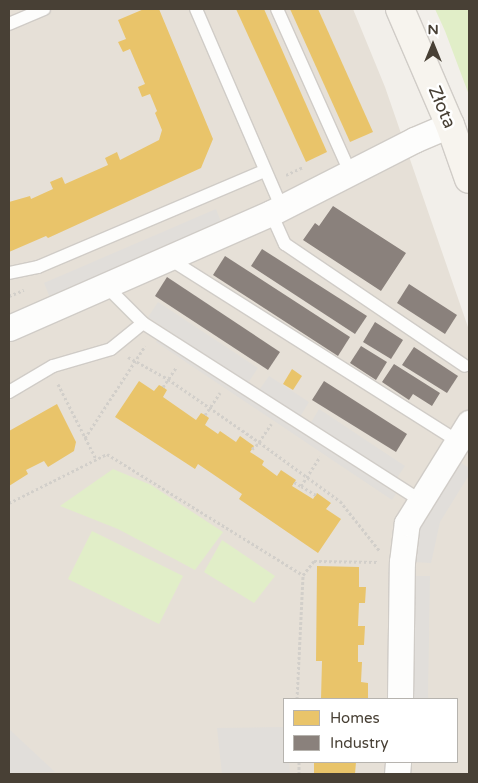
<!DOCTYPE html>
<meta charset="utf-8">
<style>
body{margin:0}
#map{position:relative;width:478px;height:783px;overflow:hidden;background:#f2efea;font-family:"Varela Round",sans-serif}
div>[style]{position:absolute}
.residential>*{inset:0;background:#e6e0d7}
.green>*{inset:0;background:#e1eec8}
.parking>*{inset:0;background:#e1deda}
.homes>*{inset:0;background:#e9c46a}
.industry>*{inset:0;background:#8a817c}
.path>*{height:3px;margin-top:-1.5px;transform-origin:0;background:repeating-linear-gradient(90deg,#d2cfca 0 2.5px,transparent 0 5px)}
.roads{filter:drop-shadow(1px 0 #d0ccc7) drop-shadow(-1px 0 #d0ccc7) drop-shadow(0 1px #d0ccc7) drop-shadow(0 -1px #d0ccc7)}
.lane>*{height:12px;margin:-6px;padding:0 6px;transform-origin:6px;border-radius:6px;background:#fdfdfc}
.street>*{height:25px;margin:-12.5px;padding:0 12.5px;transform-origin:12.5px;border-radius:12.5px;background:#fdfdfc}
.secondary>*{height:28px;margin:-14px;padding:0 14px;transform-origin:14px;border-radius:14px;background:#f7f4ee}
span{translate:-50% -50%;white-space:nowrap;text-align:center;line-height:1.15;-webkit-text-stroke:5px #fff;paint-order:stroke}
.street-label{font-size:18px;color:#484035}
.frame{position:absolute;inset:0;border:10px solid #484035;pointer-events:none}
.legend{position:absolute;left:283px;top:698px;width:175px;height:65px;box-sizing:border-box;background:#fff;border:1px solid #b6b3ae;margin:0;padding:6px 9px;list-style:none;font-size:15px;color:#484035}
.legend li{display:flex;align-items:center;gap:10px;height:25px}
.legend b{width:25px;border:1px solid #b6b3ae}
.north{position:absolute;left:408px;top:20px;width:50px;height:50px;-webkit-text-stroke:4px #fff;paint-order:stroke;rotate:0deg;font-size:14px;font-weight:700;line-height:20px;text-align:center;color:#484035}
.north::after{content:'';display:block;margin:auto;width:18px;height:22px;background:#484035;clip-path:polygon(50% 0,100% 100%,50% 72%,0 100%)}
</style>
<div id="map">
<div class="residential">
<div style="clip-path:polygon(evenodd,9px 9px,353px 9px,385px 87px,469px 330px,469px 774px,9px 774px,9px 9px,284px 699px,457px 699px,457px 762px,284px 762px,284px 699px)"></div>
</div>
<div class="green">
<div style="clip-path:polygon(435px 9px,469px 9px,469px 95px,445px 31px)"></div>
<div style="clip-path:polygon(113px 469px,151px 485px,223px 532px,195px 570px,118px 529px,60px 506px)"></div>
<div style="clip-path:polygon(92px 531px,183px 576px,159px 624px,68px 579px)"></div>
<div style="clip-path:polygon(222px 540px,275px 576px,254px 603px,204px 572px)"></div>
</div>
<div class="parking">
<div style="clip-path:polygon(216px 209px,222px 224px,50px 298px,44px 283px)"></div>
<div style="clip-path:polygon(158px 302px,258px 368px,248px 383px,148px 317px)"></div>
<div style="clip-path:polygon(159px 337px,396px 494px,392px 500px,156px 342px)"></div>
<div style="clip-path:polygon(269px 376px,309px 402px,300px 417px,259px 390px)"></div>
<div style="clip-path:polygon(319px 409px,405px 466px,395px 481px,310px 424px)"></div>
<div style="clip-path:polygon(458px 461px,469px 468px,469px 475px,440px 522px,431px 563px,413px 562px,417px 533px,425px 513px)"></div>
<div style="clip-path:polygon(413px 576px,430px 576px,428px 699px,410px 699px)"></div>
<div style="clip-path:polygon(284px 727px,284px 762px,289px 762px,290px 774px,222px 774px,217px 728px)"></div>
<div style="clip-path:polygon(9px 729px,55px 772px,9px 774px)"></div>
</div>
<div class="homes">
<div style="clip-path:polygon(144px 9px,159px 9px,213px 139px,201px 168px,48px 238px,46px 236px,9px 252px,9px 202px,30px 196px,31px 199px,53px 189px,50px 182px,62px 177px,65px 184px,108px 165px,105px 158px,117px 152px,120px 160px,159px 140px,162px 130px,155px 113px,157px 111px,150px 94px,142px 97px,138px 87px,145px 84px,130px 49px,123px 52px,118px 42px,126px 39px,118px 20px)"></div>
<div style="clip-path:polygon(236px 9px,264px 9px,327px 152px,306px 162px)"></div>
<div style="clip-path:polygon(290px 9px,318px 9px,373px 132px,350px 142px)"></div>
<div style="clip-path:polygon(292px 369px,302px 376px,293px 390px,283px 384px)"></div>
<div style="clip-path:polygon(139px 381px,154px 391px,159px 385px,163px 387px,167px 390px,163px 397px,196px 420px,201px 413px,205px 415px,209px 418px,205px 425px,218px 434px,220px 431px,236px 442px,240px 436px,254px 446px,250px 452px,264px 461px,262px 465px,277px 476px,281px 470px,296px 480px,292px 486px,313px 499px,317px 493px,331px 503px,326px 509px,341px 519px,318px 553px,239px 499px,242px 494px,198px 464px,195px 469px,115px 417px)"></div>
<div style="clip-path:polygon(57px 404px,76px 442px,74px 451px,48px 467px,44px 461px,26px 470px,28px 474px,9px 486px,9px 431px)"></div>
<div style="clip-path:polygon(317px 566px,359px 567px,359px 587px,366px 587px,365px 603px,359px 603px,358px 626px,365px 626px,364px 645px,358px 645px,358px 662px,362px 662px,361px 682px,368px 683px,368px 699px,321px 699px,322px 661px,316px 661px)"></div>
<div style="clip-path:polygon(314px 762px,356px 762px,355px 774px,314px 774px)"></div>
</div>
<div class="industry">
<div style="clip-path:polygon(333px 206px,406px 253px,381px 291px,303px 240px,315px 223px,319px 226px)"></div>
<div style="clip-path:polygon(262px 249px,367px 316px,355px 334px,251px 266px)"></div>
<div style="clip-path:polygon(225px 256px,350px 337px,338px 356px,213px 275px)"></div>
<div style="clip-path:polygon(167px 277px,280px 352px,268px 370px,155px 296px)"></div>
<div style="clip-path:polygon(409px 284px,457px 315px,445px 334px,397px 303px)"></div>
<div style="clip-path:polygon(375px 322px,403px 340px,391px 359px,363px 342px)"></div>
<div style="clip-path:polygon(361px 346px,387px 362px,376px 380px,350px 363px)"></div>
<div style="clip-path:polygon(414px 347px,458px 376px,447px 393px,402px 365px)"></div>
<div style="clip-path:polygon(394px 364px,440px 393px,432px 406px,413px 394px,409px 400px,382px 382px)"></div>
<div style="clip-path:polygon(324px 381px,407px 434px,396px 452px,312px 400px)"></div>
</div>
<div class="path">
<div style="left:286px;top:175px;width:19px;rotate:-25deg"></div>
<div style="left:9px;top:296px;width:16px;rotate:-22deg"></div>
<div style="left:128px;top:357px;width:46px;rotate:28.8deg"></div>
<div style="left:168px;top:379px;width:111px;rotate:34.7deg"></div>
<div style="left:259px;top:442px;width:22px;rotate:-56deg"></div>
<div style="left:58px;top:384px;width:84px;rotate:63.1deg"></div>
<div style="left:163px;top:387px;width:25px;rotate:-56deg"></div>
<div style="left:205px;top:415px;width:27px;rotate:-56deg"></div>
<div style="left:85px;top:438px;width:110px;rotate:-56.9deg"></div>
<div style="left:259px;top:442px;width:100px;rotate:36.1deg"></div>
<div style="left:340px;top:501px;width:63px;rotate:51.5deg"></div>
<div style="left:252px;top:449px;width:8px;rotate:-40deg"></div>
<div style="left:294px;top:482px;width:8px;rotate:30deg"></div>
<div style="left:316px;top:495px;width:17px;rotate:-149deg"></div>
<div style="left:301px;top:486px;width:35px;rotate:-57deg"></div>
<div style="left:9px;top:503px;width:110px;rotate:-26.6deg"></div>
<div style="left:107px;top:454px;width:230px;rotate:31.7deg"></div>
<div style="left:297px;top:699px;width:124px;rotate:-87.2deg"></div>
<div style="left:303px;top:575px;width:18px;rotate:-52deg"></div>
<div style="left:314px;top:561px;width:65px;rotate:0.9deg"></div>
<div style="left:299px;top:774px;width:12px;rotate:-90deg"></div>
</div>
<div class="roads">
<div class="lane">
<div style="left:196px;top:9px;width:218px;rotate:66.7deg"></div>
<div style="left:277px;top:9px;width:179px;rotate:65.9deg"></div>
<div style="left:9px;top:24px;width:38px;rotate:-23deg"></div>
<div style="left:271px;top:213px;width:34px;rotate:66deg"></div>
<div style="left:285px;top:244px;width:217px;rotate:34.1deg"></div>
<div style="left:168px;top:258px;width:343px;rotate:32.3deg"></div>
<div style="left:9px;top:273px;width:30px;rotate:-12deg"></div>
<div style="left:38px;top:267px;width:246px;rotate:-23deg"></div>
<div style="left:106px;top:286px;width:52px;rotate:45deg"></div>
<div style="left:143px;top:323px;width:330px;rotate:32.6deg"></div>
<div style="left:9px;top:392px;width:51px;rotate:-30.6deg"></div>
<div style="left:53px;top:366px;width:60px;rotate:-16.3deg"></div>
<div style="left:111px;top:349px;width:41px;rotate:-39.1deg"></div>
</div>
<div class="street">
<div style="left:9px;top:328px;width:286px;rotate:-23.7deg"></div>
<div style="left:271px;top:213px;width:161px;rotate:-27deg"></div>
<div style="left:414px;top:140px;width:39px;rotate:-23deg"></div>
<div style="left:400px;top:699px;width:137px;rotate:-89.2deg"></div>
<div style="left:402px;top:562px;width:39px;rotate:-83deg"></div>
<div style="left:407px;top:523px;width:118px;rotate:-58.2deg"></div>
<div style="left:397px;top:774px;width:12px;rotate:-85deg"></div>
</div>
<div class="secondary">
<div style="left:400px;top:9px;width:126px;rotate:66.7deg"></div>
<div style="left:450px;top:125px;width:57px;rotate:70.6deg"></div>
</div>
</div>
<div class="street-label">
<span style="left:442px;top:107px;rotate:67deg">Złota</span>
</div>
<div class="frame"></div>
<ul class="legend">
<li><b style="height:14px;background:#e9c46a"></b>Homes</li>
<li><b style="height:14px;background:#8a817c"></b>Industry</li>
</ul>
<div class="north">N</div>
</div>
